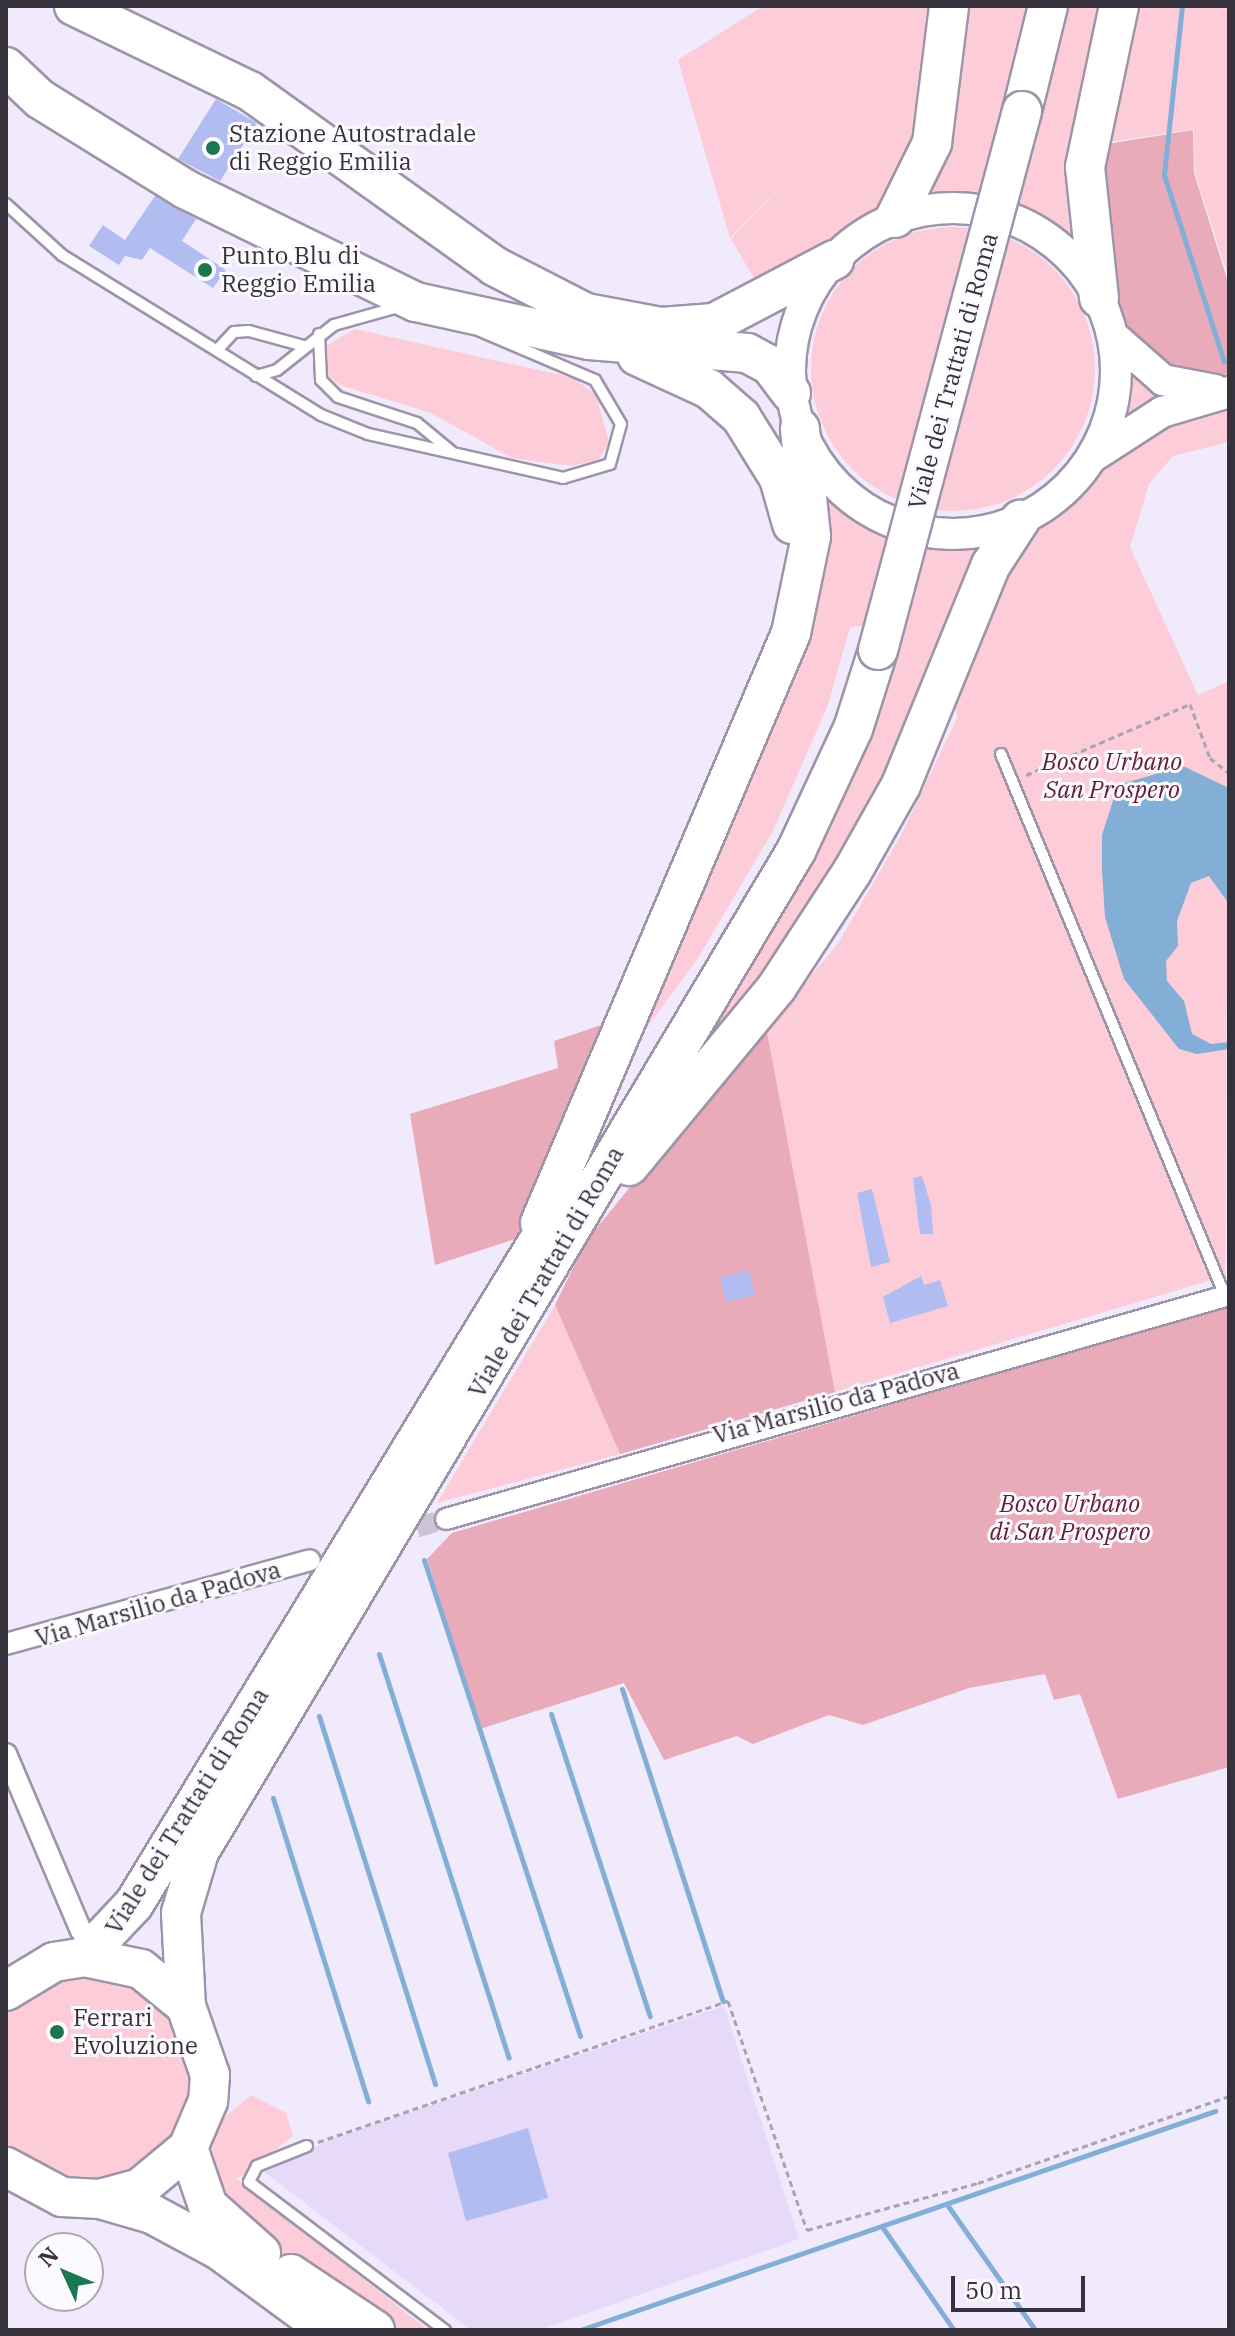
<!DOCTYPE html>
<style>
body{margin:0}
#map{position:relative;width:1235px;height:2336px;overflow:hidden;background:#f1e9fc;font-family:"IBM Plex Serif",serif}
div>[style]{position:absolute}
.built>*{inset:0;background:#e7daf8}
.green>*{inset:0;background:#fccdd8}
.round{border-radius:50%}
.forest>*{inset:0;background:#e9abba}
.water>*{inset:0;background:#83afd7}
.stream>*{height:5px;margin:-2.5px;padding:0 2.5px;transform-origin:2.5px;border-radius:2.5px;background:#83afd7}
.building>*{inset:0;background:#b1bcf0}
.street-tunnel>*{height:20px;margin-top:-10px;transform-origin:0;background:repeating-linear-gradient(90deg,#cbc4d5 0 20px,transparent 0 30px)}
.path>*{height:3px;margin-top:-1.5px;transform-origin:0;background:repeating-linear-gradient(90deg,#a9a3b2 0 6px,transparent 0 10px)}
.roads{filter:drop-shadow(2px 0 #9d94aa) drop-shadow(-2px 0 #9d94aa) drop-shadow(0 2px #9d94aa) drop-shadow(0 -2px #9d94aa)}
.lane>*{height:10px;margin:-5px;padding:0 5px;transform-origin:5px;border-radius:5px;background:#fff}
.street>*{height:20px;margin:-10px;padding:0 10px;transform-origin:10px;border-radius:10px;background:#fff}
.secondary>*{height:30px;margin:-15px;padding:0 15px;transform-origin:15px;border-radius:15px;background:#fff}
.secondary>.ring{margin:-15px;padding:0;box-sizing:content-box;background:none;border:30px solid #fff;border-radius:50%}
.highway>*{height:38px;margin:-19px;padding:0 19px;transform-origin:19px;border-radius:19px;background:#fff}
.bridges{filter:drop-shadow(2px 0 #9d94aa) drop-shadow(-2px 0 #9d94aa) drop-shadow(0 2px #9d94aa) drop-shadow(0 -2px #9d94aa)}
.highway-bridge>*{height:38px;margin:-19px;padding:0 19px;transform-origin:19px;border-radius:19px;background:#fff}
.dots>*{width:22px;height:22px;translate:-50% -50%;box-sizing:border-box;border:4px solid #fcfafe;border-radius:50%}
span{translate:-50% -50%;white-space:nowrap;text-align:center;line-height:1.15;-webkit-text-stroke:6px #fcfafe;paint-order:stroke}
.poi-label{font-size:24px;color:#35323b}
.left{translate:0 -50%;text-align:left}
.street-label{font-size:24px;color:#35323b}
.park-label{font-size:24px;color:#631c35;font-style:italic}
.frame{position:absolute;inset:0;border:8px solid #35323b;pointer-events:none}
.north{position:absolute;left:24px;top:2232px;width:80px;height:80px;box-sizing:border-box;background:#fcfafe;border:2px solid #acaab0;border-radius:50%;rotate:314deg;font-size:22px;font-weight:700;line-height:32px;text-align:center;color:#35323b}
.north::after{content:'';display:block;margin:auto;width:28px;height:36px;background:#1b774d;clip-path:polygon(50% 0,100% 100%,50% 72%,0 100%)}
.scale{position:absolute;left:951px;top:2276px;width:134px;height:36px;box-sizing:border-box;border:4px solid #35323b;border-top:0;padding-left:10px;font-size:24px;line-height:28px;white-space:nowrap;color:#35323b;-webkit-text-stroke:6px #fcfafe;paint-order:stroke}
</style>
<div id="map">
<div class="built">
<div style="clip-path:polygon(724px 2006px,799px 2239px,539px 2330px,471px 2330px,263px 2171px,334px 2138px)"></div>
</div>
<div class="green">
<div style="clip-path:polygon(763px 6px,1182px 6px,1181px 23px,1183px 6px,1229px 6px,1229px 279px,1195px 173px,1194px 129px,1101px 143px,1084px 263px,1015px 214px,981px 204px,928px 204px,876px 221px,765px 297px,731px 239px,790px 176px,730px 238px,678px 60px)"></div>
<div class="round" style="left:811px;top:227px;width:284px;height:284px"></div>
<div style="clip-path:polygon(355px 329px,574px 378px,596px 395px,609px 442px,599px 459px,572px 466px,512px 458px,431px 413px,340px 385px,326px 374px,322px 348px)"></div>
<div style="clip-path:polygon(1133px 367px,1172px 391px,1122px 426px,1132px 384px)"></div>
<div style="clip-path:polygon(1229px 406px,1229px 442px,1173px 456px,1149px 484px,1130px 547px,1198px 695px,1229px 681px,1225px 1276px,835px 1392px,766px 1031px,839px 942px,901px 835px,958px 716px,951px 701px,990px 595px,1033px 529px,1069px 504px,1128px 436px)"></div>
<div style="clip-path:polygon(825px 496px,898px 542px,945px 550px,984px 547px,886px 779px,769px 975px,694px 1057px,811px 840px,874px 625px,850px 627px,828px 705px,773px 831px,698px 958px,638px 1040px)"></div>
<div style="clip-path:polygon(555px 1305px,620px 1454px,437px 1503px)"></div>
<div style="clip-path:polygon(76px 1974px,136px 1984px,168px 2010px,192px 2065px,189px 2106px,170px 2143px,139px 2170px,100px 2182px,59px 2179px,6px 2143px,6px 2013px,37px 1986px)"></div>
<div style="clip-path:polygon(251px 2095px,286px 2113px,293px 2136px,237px 2179px,428px 2330px,386px 2330px,230px 2214px,207px 2152px,220px 2121px)"></div>
</div>
<div class="forest">
<div style="clip-path:polygon(1193px 130px,1194px 173px,1229px 285px,1227px 379px,1176px 375px,1133px 340px,1114px 291px,1101px 145px)"></div>
<div style="clip-path:polygon(613px 1021px,515px 1239px,435px 1265px,410px 1114px,558px 1068px,554px 1041px)"></div>
<div style="clip-path:polygon(765px 1022px,835px 1392px,620px 1454px,555px 1305px,586px 1241px)"></div>
<div style="clip-path:polygon(1229px 1306px,1229px 1767px,1118px 1799px,1080px 1694px,1054px 1700px,1045px 1674px,969px 1688px,863px 1725px,829px 1715px,753px 1744px,737px 1736px,664px 1760px,624px 1683px,480px 1729px,427px 1559px,452px 1533px)"></div>
</div>
<div class="water">
<div style="clip-path:polygon(1183px 766px,1229px 788px,1229px 904px,1209px 876px,1191px 883px,1177px 921px,1178px 946px,1166px 961px,1167px 981px,1184px 1001px,1192px 1034px,1211px 1044px,1229px 1042px,1229px 1049px,1197px 1054px,1179px 1049px,1124px 979px,1105px 917px,1102px 870px,1102px 835px,1118px 785px)"></div>
</div>
<div class="stream">
<div style="left:1182px;top:6px;width:170px;rotate:96.1deg"></div>
<div style="left:1164px;top:175px;width:196px;rotate:72.2deg"></div>
<div style="left:424px;top:1560px;width:501px;rotate:71.85deg"></div>
<div style="left:379px;top:1654px;width:424px;rotate:72.2deg"></div>
<div style="left:622px;top:1689px;width:328px;rotate:72.1deg"></div>
<div style="left:551px;top:1714px;width:318px;rotate:71.9deg"></div>
<div style="left:319px;top:1716px;width:386px;rotate:72.5deg"></div>
<div style="left:273px;top:1798px;width:318px;rotate:72.6deg"></div>
<div style="left:948px;top:2206px;width:151px;rotate:54.9deg"></div>
<div style="left:883px;top:2228px;width:124px;rotate:55.2deg"></div>
<div style="left:580px;top:2330px;width:672px;rotate:-19.03deg"></div>
</div>
<div class="building">
<div style="clip-path:polygon(216px 99px,257px 123px,220px 181px,178px 159px)"></div>
<div style="clip-path:polygon(155px 196px,196px 219px,182px 241px,226px 270px,213px 288px,150px 248px,142px 260px,125px 256px,119px 265px,89px 246px,103px 225px,125px 240px)"></div>
<div style="clip-path:polygon(922px 1176px,931px 1205px,933px 1234px,920px 1234px,913px 1178px)"></div>
<div style="clip-path:polygon(872px 1189px,890px 1262px,871px 1267px,857px 1193px)"></div>
<div style="clip-path:polygon(749px 1270px,755px 1295px,726px 1302px,720px 1278px)"></div>
<div style="clip-path:polygon(921px 1276px,924px 1285px,940px 1280px,948px 1306px,890px 1323px,883px 1297px)"></div>
<div style="clip-path:polygon(528px 2128px,548px 2198px,466px 2221px,448px 2153px)"></div>
</div>
<div class="street-tunnel">
<div style="left:388px;top:1536px;width:60px;rotate:-16.3deg"></div>
</div>
<div class="path">
<div style="left:1026px;top:775px;width:179px;rotate:-23.4deg"></div>
<div style="left:1190px;top:704px;width:58px;rotate:69.7deg"></div>
<div style="left:1210px;top:758px;width:24px;rotate:38deg"></div>
<div style="left:318px;top:2142px;width:434px;rotate:-19deg"></div>
<div style="left:728px;top:2001px;width:242px;rotate:71deg"></div>
<div style="left:807px;top:2230px;width:177px;rotate:-15.4deg"></div>
<div style="left:978px;top:2183px;width:266px;rotate:-19.1deg"></div>
</div>
<div class="roads">
<div class="lane">
<div style="left:6px;top:204px;width:76px;rotate:42.3deg"></div>
<div style="left:62px;top:255px;width:304px;rotate:31.7deg"></div>
<div style="left:321px;top:415px;width:51px;rotate:22deg"></div>
<div style="left:368px;top:434px;width:200px;rotate:12.7deg"></div>
<div style="left:563px;top:478px;width:49px;rotate:-16.6deg"></div>
<div style="left:610px;top:464px;width:41px;rotate:-74.6deg"></div>
<div style="left:621px;top:424px;width:51px;rotate:-120.6deg"></div>
<div style="left:595px;top:380px;width:125px;rotate:-156.9deg"></div>
<div style="left:319px;top:334px;width:46px;rotate:87.5deg"></div>
<div style="left:321px;top:380px;width:24px;rotate:45deg"></div>
<div style="left:338px;top:397px;width:83px;rotate:18.2deg"></div>
<div style="left:417px;top:423px;width:44px;rotate:39.5deg"></div>
<div style="left:219px;top:348px;width:22px;rotate:-47deg"></div>
<div style="left:234px;top:332px;width:15px;rotate:-4deg"></div>
<div style="left:249px;top:331px;width:57px;rotate:15.3deg"></div>
<div style="left:256px;top:376px;width:22px;rotate:-16deg"></div>
<div style="left:277px;top:370px;width:73px;rotate:-38.3deg"></div>
<div style="left:334px;top:325px;width:66px;rotate:-15.7deg"></div>
<div style="left:1001px;top:754px;width:586px;rotate:67.55deg"></div>
<div style="left:307px;top:2146px;width:54px;rotate:158.2deg"></div>
<div style="left:257px;top:2166px;width:18px;rotate:117deg"></div>
<div style="left:249px;top:2182px;width:246px;rotate:37.1deg"></div>
</div>
<div class="street">
<div style="left:446px;top:1519px;width:814px;rotate:-15.96deg"></div>
<div style="left:6px;top:1644px;width:315px;rotate:-15.4deg"></div>
<div style="left:6px;top:1754px;width:192px;rotate:67deg"></div>
</div>
<div class="secondary">
<div class="ring" style="left:790px;top:208px;width:296px;height:296px"></div>
<div style="left:1113px;top:336px;width:67px;rotate:41.3deg"></div>
<div style="left:1163px;top:380px;width:53px;rotate:10.9deg"></div>
<div style="left:1094px;top:456px;width:81px;rotate:-32.9deg"></div>
<div style="left:1162px;top:412px;width:70px;rotate:-16.6deg"></div>
</div>
<div class="highway">
<div style="left:74px;top:6px;width:195px;rotate:25.8deg"></div>
<div style="left:250px;top:91px;width:300px;rotate:35.6deg"></div>
<div style="left:494px;top:266px;width:103px;rotate:27.1deg"></div>
<div style="left:586px;top:313px;width:76px;rotate:10.6deg"></div>
<div style="left:661px;top:327px;width:53px;rotate:-4.3deg"></div>
<div style="left:714px;top:323px;width:136px;rotate:-27.7deg"></div>
<div style="left:6px;top:67px;width:47px;rotate:43.3deg"></div>
<div style="left:40px;top:99px;width:171px;rotate:31.8deg"></div>
<div style="left:185px;top:189px;width:257px;rotate:26.1deg"></div>
<div style="left:416px;top:302px;width:177px;rotate:12.4deg"></div>
<div style="left:589px;top:340px;width:159px;rotate:4.7deg"></div>
<div style="left:747px;top:353px;width:26px;rotate:28deg"></div>
<div style="left:770px;top:365px;width:35px;rotate:53deg"></div>
<div style="left:1022px;top:111px;width:108px;rotate:-76.1deg"></div>
<div style="left:895px;top:218px;width:84px;rotate:-63.7deg"></div>
<div style="left:932px;top:143px;width:138px;rotate:-82.9deg"></div>
<div style="left:1099px;top:298px;width:132px;rotate:-96.1deg"></div>
<div style="left:1085px;top:167px;width:165px;rotate:-78.1deg"></div>
<div style="left:637px;top:356px;width:79px;rotate:24.6deg"></div>
<div style="left:709px;top:389px;width:43px;rotate:41.2deg"></div>
<div style="left:741px;top:417px;width:72px;rotate:58.1deg"></div>
<div style="left:779px;top:478px;width:48px;rotate:74.2deg"></div>
<div style="left:629px;top:1166px;width:232px;rotate:-50.4deg"></div>
<div style="left:777px;top:987px;width:137px;rotate:-56.9deg"></div>
<div style="left:852px;top:872px;width:100px;rotate:-60.6deg"></div>
<div style="left:901px;top:785px;width:238px;rotate:-67.8deg"></div>
<div style="left:991px;top:565px;width:54px;rotate:-57.2deg"></div>
<div style="left:540px;top:1223px;width:641px;rotate:-66.95deg"></div>
<div style="left:791px;top:633px;width:99px;rotate:-78.3deg"></div>
<div style="left:811px;top:536px;width:108px;rotate:-95.9deg"></div>
<div style="left:84px;top:1957px;width:73px;rotate:-46.7deg"></div>
<div style="left:134px;top:1904px;width:820px;rotate:-58.62deg"></div>
<div style="left:6px;top:1991px;width:56px;rotate:-31.1deg"></div>
<div style="left:54px;top:1962px;width:30px;rotate:-9deg"></div>
<div style="left:84px;top:1957px;width:58px;rotate:11.9deg"></div>
<div style="left:141px;top:1969px;width:58px;rotate:39.4deg"></div>
<div style="left:186px;top:2006px;width:73px;rotate:70.8deg"></div>
<div style="left:210px;top:2075px;width:26px;rotate:94deg"></div>
<div style="left:208px;top:2101px;width:51px;rotate:113.1deg"></div>
<div style="left:188px;top:2148px;width:62px;rotate:140.2deg"></div>
<div style="left:140px;top:2188px;width:41px;rotate:164.6deg"></div>
<div style="left:100px;top:2199px;width:38px;rotate:-177deg"></div>
<div style="left:62px;top:2197px;width:64px;rotate:-151.8deg"></div>
<div style="left:186px;top:2006px;width:93px;rotate:-93.1deg"></div>
<div style="left:181px;top:1913px;width:64px;rotate:-73.6deg"></div>
<div style="left:199px;top:1852px;width:1166px;rotate:-59.19deg"></div>
<div style="left:796px;top:851px;width:135px;rotate:-65deg"></div>
<div style="left:853px;top:729px;width:83px;rotate:-72.4deg"></div>
<div style="left:188px;top:2148px;width:61px;rotate:71deg"></div>
<div style="left:208px;top:2206px;width:71px;rotate:41.6deg"></div>
<div style="left:100px;top:2199px;width:54px;rotate:16.1deg"></div>
<div style="left:152px;top:2214px;width:76px;rotate:28.2deg"></div>
<div style="left:219px;top:2250px;width:135px;rotate:36.3deg"></div>
<div style="left:291px;top:2274px;width:101px;rotate:33.7deg"></div>
</div>
</div>
<div class="bridges">
<div class="highway-bridge">
<div style="left:878px;top:650px;width:558px;rotate:-75.04deg"></div>
</div>
</div>
<div class="dots">
<div style="left:213px;top:148px;background:#1b774d"></div>
<div style="left:205px;top:270px;background:#1b774d"></div>
<div style="left:57px;top:2032px;background:#1b774d"></div>
</div>
<div class="poi-label">
<span class="left" style="left:229px;top:148px">Stazione Autostradale<br>di Reggio Emilia</span>
<span class="left" style="left:221px;top:270px">Punto Blu di<br>Reggio Emilia</span>
<span class="left" style="left:73px;top:2032px">Ferrari<br>Evoluzione</span>
</div>
<div class="street-label">
<span style="left:953px;top:371px;rotate:-75deg">Viale dei Trattati di Roma</span>
<span style="left:546px;top:1272px;rotate:-60deg">Viale dei Trattati di Roma</span>
<span style="left:836px;top:1403px;rotate:-15deg">Via Marsilio da Padova</span>
<span style="left:158px;top:1604px;rotate:-16deg">Via Marsilio da Padova</span>
<span style="left:187px;top:1811px;rotate:-58deg">Viale dei Trattati di Roma</span>
</div>
<div class="park-label">
<span style="left:1112px;top:776px">Bosco Urbano<br>San Prospero</span>
<span style="left:1070px;top:1518px">Bosco Urbano<br>di San Prospero</span>
</div>
<div class="frame"></div>
<div class="north">N</div>
<div class="scale">50 m</div>
</div>
